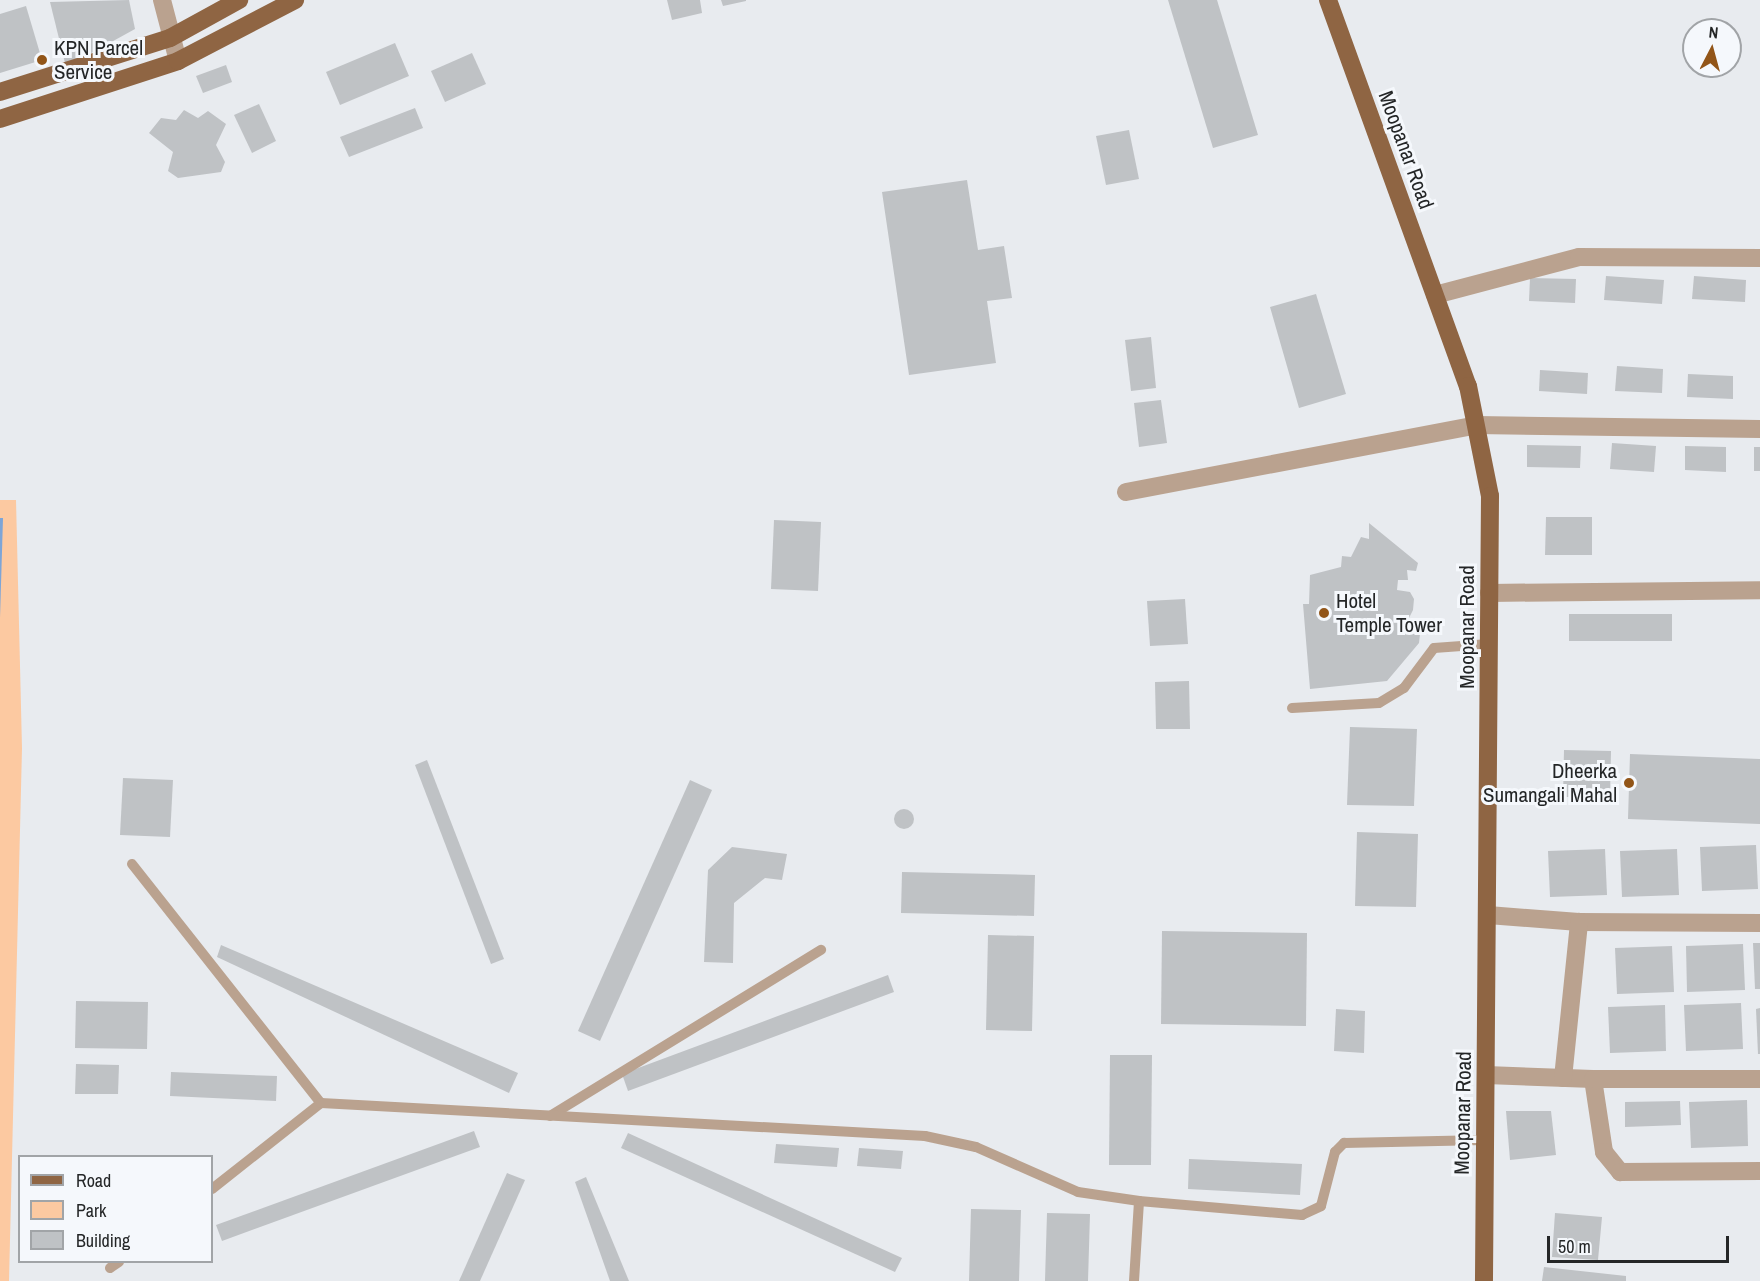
<!DOCTYPE html>
<style>
body{margin:0}
#map{position:relative;width:1760px;height:1281px;overflow:hidden;background:#e8ebef;font-family:"Archivo Narrow",sans-serif}
div>[style]{position:absolute}
.green>*{inset:0;background:#fcc9a1}
.water>*{inset:0;background:#7da5d7}
.building>*{inset:0;background:#bfc2c5}
.round{border-radius:50%}
.service>*{height:10px;margin:-5px;padding:0 5px;transform-origin:5px;border-radius:5px;background:#baa28f}
.minor>*{height:18px;margin:-9px;padding:0 9px;transform-origin:9px;border-radius:9px;background:#baa28f}
.primary>*{height:18px;margin:-9px;padding:0 9px;transform-origin:9px;border-radius:9px;background:#8f6543}
.dots>*{width:16px;height:16px;translate:-50% -50%;box-sizing:border-box;border:3px solid #f5f8fc;border-radius:50%}
span{translate:-50% -50%;white-space:nowrap;text-align:center;line-height:1.15;-webkit-text-stroke:6px #f5f8fc;paint-order:stroke}
.poi-label{font-size:21px;color:#242627}
.left{translate:0 -50%;text-align:left}
.right{translate:-100% -50%;text-align:right}
.street-label{font-size:21px;color:#242627}
.legend{position:absolute;left:18px;top:1155px;width:195px;height:108px;box-sizing:border-box;background:#f5f8fc;border:2px solid #a1a4a7;margin:0;padding:8px 10px;list-style:none;font-size:18px;color:#242627}
.legend li{display:flex;align-items:center;gap:12px;height:30px}
.legend b{width:30px;border:2px solid #a1a4a7}
.north{position:absolute;left:1682px;top:18px;width:60px;height:60px;box-sizing:border-box;background:#f5f8fc;border:2px solid #a1a4a7;border-radius:50%;rotate:6deg;font-size:16px;font-weight:700;line-height:24px;text-align:center;color:#242627}
.north::after{content:'';display:block;margin:auto;width:21px;height:27px;background:#925518;clip-path:polygon(50% 0,100% 100%,50% 72%,0 100%)}
.scale{position:absolute;left:1547px;top:1236px;width:182px;height:27px;box-sizing:border-box;border:3px solid #242627;border-top:0;padding-left:8px;font-size:18px;line-height:21px;white-space:nowrap;color:#242627;-webkit-text-stroke:4px #f5f8fc;paint-order:stroke}
</style>
<div id="map">
<div class="green">
<div style="clip-path:polygon(0 500px,16px 500px,22px 748px,9px 1281px,0 1281px)"></div>
</div>
<div class="water">
<div style="clip-path:polygon(0 518px,3px 518px,0 618px)"></div>
</div>
<div class="building">
<div style="clip-path:polygon(129px 0,135px 29px,66px 67px,50px 2px)"></div>
<div style="clip-path:polygon(667px 0,700px 0,702px 13px,672px 20px)"></div>
<div style="clip-path:polygon(721px 0,746px 0,746px 1px,723px 6px)"></div>
<div style="clip-path:polygon(1168px 0,1217px 0,1258px 135px,1213px 148px)"></div>
<div style="clip-path:polygon(26px 6px,42px 60px,0 73px,0 14px)"></div>
<div style="clip-path:polygon(395px 43px,409px 76px,340px 105px,326px 72px)"></div>
<div style="clip-path:polygon(472px 53px,486px 84px,445px 102px,431px 71px)"></div>
<div style="clip-path:polygon(226px 65px,232px 82px,203px 93px,196px 76px)"></div>
<div style="clip-path:polygon(259px 104px,276px 141px,252px 153px,234px 115px)"></div>
<div style="clip-path:polygon(415px 108px,423px 128px,349px 157px,340px 137px)"></div>
<div style="clip-path:polygon(184px 110px,198px 118px,208px 111px,226px 124px,216px 145px,225px 162px,221px 172px,178px 178px,168px 171px,173px 152px,149px 133px,161px 118px,176px 120px)"></div>
<div style="clip-path:polygon(1129px 130px,1139px 179px,1106px 185px,1096px 136px)"></div>
<div style="clip-path:polygon(967px 180px,978px 250px,1004px 246px,1012px 298px,987px 301px,996px 363px,909px 375px,882px 192px)"></div>
<div style="clip-path:polygon(1606px 276px,1664px 280px,1662px 304px,1604px 300px)"></div>
<div style="clip-path:polygon(1694px 276px,1746px 280px,1745px 302px,1692px 299px)"></div>
<div style="clip-path:polygon(1530px 278px,1576px 279px,1575px 303px,1529px 301px)"></div>
<div style="clip-path:polygon(1316px 294px,1346px 394px,1299px 408px,1270px 307px)"></div>
<div style="clip-path:polygon(1151px 337px,1156px 388px,1131px 391px,1125px 340px)"></div>
<div style="clip-path:polygon(1617px 366px,1663px 369px,1662px 393px,1615px 391px)"></div>
<div style="clip-path:polygon(1540px 370px,1588px 373px,1587px 394px,1539px 391px)"></div>
<div style="clip-path:polygon(1688px 374px,1733px 376px,1733px 399px,1687px 397px)"></div>
<div style="clip-path:polygon(1161px 400px,1167px 443px,1139px 447px,1134px 403px)"></div>
<div style="clip-path:polygon(1612px 443px,1656px 446px,1654px 472px,1610px 469px)"></div>
<div style="clip-path:polygon(1527px 445px,1581px 446px,1580px 468px,1527px 467px)"></div>
<div style="clip-path:polygon(1685px 446px,1726px 447px,1726px 472px,1685px 470px)"></div>
<div style="clip-path:polygon(1754px 447px,1760px 447px,1760px 471px,1754px 471px)"></div>
<div style="clip-path:polygon(1546px 517px,1592px 517px,1592px 555px,1545px 555px)"></div>
<div style="clip-path:polygon(774px 520px,821px 522px,818px 591px,771px 589px)"></div>
<div style="clip-path:polygon(1369px 523px,1418px 563px,1416px 571px,1407px 570px,1408px 580px,1398px 580px,1397px 590px,1410px 592px,1414px 599px,1413px 610px,1409px 618px,1400px 618px,1400px 626px,1410px 625px,1409px 634px,1420px 634px,1419px 643px,1387px 681px,1310px 689px,1303px 604px,1309px 604px,1310px 575px,1341px 567px,1342px 556px,1351px 557px,1361px 537px,1369px 539px)"></div>
<div style="clip-path:polygon(1185px 599px,1188px 644px,1150px 646px,1147px 601px)"></div>
<div style="clip-path:polygon(1569px 614px,1672px 614px,1672px 641px,1569px 641px)"></div>
<div style="clip-path:polygon(1189px 681px,1190px 729px,1156px 729px,1155px 682px)"></div>
<div style="clip-path:polygon(1350px 727px,1417px 729px,1414px 806px,1347px 805px)"></div>
<div style="clip-path:polygon(1564px 750px,1611px 751px,1610px 797px,1563px 797px)"></div>
<div style="clip-path:polygon(1630px 754px,1760px 759px,1760px 824px,1628px 819px)"></div>
<div style="clip-path:polygon(427px 760px,504px 959px,491px 964px,415px 765px)"></div>
<div style="clip-path:polygon(123px 778px,173px 780px,170px 837px,120px 835px)"></div>
<div style="clip-path:polygon(690px 780px,712px 790px,600px 1041px,578px 1031px)"></div>
<div class="round" style="left:894px;top:809px;width:20px;height:20px"></div>
<div style="clip-path:polygon(1357px 832px,1418px 834px,1416px 907px,1355px 906px)"></div>
<div style="clip-path:polygon(1756px 845px,1758px 889px,1702px 891px,1700px 847px)"></div>
<div style="clip-path:polygon(732px 847px,787px 854px,782px 880px,765px 878px,734px 903px,733px 963px,704px 962px,708px 870px)"></div>
<div style="clip-path:polygon(1605px 849px,1607px 895px,1550px 897px,1548px 851px)"></div>
<div style="clip-path:polygon(1677px 849px,1679px 895px,1622px 897px,1620px 851px)"></div>
<div style="clip-path:polygon(902px 872px,1035px 875px,1034px 916px,901px 913px)"></div>
<div style="clip-path:polygon(1162px 931px,1307px 933px,1306px 1026px,1161px 1024px)"></div>
<div style="clip-path:polygon(988px 935px,1034px 936px,1032px 1031px,986px 1030px)"></div>
<div style="clip-path:polygon(1753px 943px,1760px 943px,1760px 989px,1755px 989px)"></div>
<div style="clip-path:polygon(1743px 944px,1745px 990px,1687px 992px,1686px 946px)"></div>
<div style="clip-path:polygon(221px 945px,518px 1073px,509px 1093px,217px 957px)"></div>
<div style="clip-path:polygon(1672px 946px,1674px 992px,1617px 994px,1615px 948px)"></div>
<div style="clip-path:polygon(888px 975px,894px 992px,628px 1091px,622px 1074px)"></div>
<div style="clip-path:polygon(76px 1001px,148px 1002px,147px 1049px,75px 1048px)"></div>
<div style="clip-path:polygon(1741px 1003px,1743px 1049px,1686px 1051px,1684px 1005px)"></div>
<div style="clip-path:polygon(1665px 1005px,1666px 1051px,1610px 1053px,1608px 1007px)"></div>
<div style="clip-path:polygon(1760px 1008px,1760px 1054px,1758px 1054px,1756px 1009px)"></div>
<div style="clip-path:polygon(1336px 1009px,1365px 1011px,1364px 1053px,1334px 1051px)"></div>
<div style="clip-path:polygon(1110px 1055px,1152px 1055px,1151px 1165px,1109px 1165px)"></div>
<div style="clip-path:polygon(76px 1064px,119px 1065px,118px 1094px,75px 1094px)"></div>
<div style="clip-path:polygon(171px 1072px,277px 1076px,276px 1101px,170px 1096px)"></div>
<div style="clip-path:polygon(1747px 1100px,1748px 1146px,1691px 1148px,1689px 1102px)"></div>
<div style="clip-path:polygon(1680px 1101px,1681px 1125px,1625px 1127px,1625px 1102px)"></div>
<div style="clip-path:polygon(1506px 1111px,1551px 1111px,1556px 1155px,1510px 1160px)"></div>
<div style="clip-path:polygon(474px 1131px,480px 1147px,222px 1241px,216px 1225px)"></div>
<div style="clip-path:polygon(628px 1133px,902px 1258px,895px 1272px,621px 1148px)"></div>
<div style="clip-path:polygon(776px 1144px,839px 1148px,837px 1167px,774px 1163px)"></div>
<div style="clip-path:polygon(859px 1148px,903px 1151px,901px 1169px,857px 1166px)"></div>
<div style="clip-path:polygon(1189px 1159px,1302px 1164px,1300px 1195px,1188px 1189px)"></div>
<div style="clip-path:polygon(507px 1173px,525px 1180px,480px 1281px,459px 1281px)"></div>
<div style="clip-path:polygon(586px 1177px,629px 1281px,610px 1281px,575px 1182px)"></div>
<div style="clip-path:polygon(971px 1209px,1021px 1210px,1019px 1281px,969px 1281px)"></div>
<div style="clip-path:polygon(1047px 1213px,1090px 1214px,1088px 1281px,1045px 1281px)"></div>
<div style="clip-path:polygon(1555px 1213px,1602px 1217px,1598px 1260px,1552px 1257px)"></div>
<div style="clip-path:polygon(1544px 1267px,1626px 1276px,1626px 1281px,1542px 1281px)"></div>
</div>
<div class="service">
<div style="left:1292px;top:708px;width:87px;rotate:-3.3deg"></div>
<div style="left:1379px;top:703px;width:29px;rotate:-31deg"></div>
<div style="left:1404px;top:688px;width:50px;rotate:-53.1deg"></div>
<div style="left:1434px;top:648px;width:55px;rotate:-4.2deg"></div>
<div style="left:132px;top:864px;width:305px;rotate:51.7deg"></div>
<div style="left:550px;top:1116px;width:318px;rotate:-31.5deg"></div>
<div style="left:212px;top:1189px;width:139px;rotate:-38.3deg"></div>
<div style="left:321px;top:1103px;width:605px;rotate:3.13deg"></div>
<div style="left:925px;top:1136px;width:52px;rotate:12.2deg"></div>
<div style="left:976px;top:1147px;width:111px;rotate:23.8deg"></div>
<div style="left:1078px;top:1192px;width:62px;rotate:8.4deg"></div>
<div style="left:110px;top:1268px;width:11px;rotate:-34deg"></div>
<div style="left:1134px;top:1281px;width:80px;rotate:-86.4deg"></div>
<div style="left:1139px;top:1201px;width:164px;rotate:4.9deg"></div>
<div style="left:1302px;top:1215px;width:21px;rotate:-25deg"></div>
<div style="left:1321px;top:1206px;width:56px;rotate:-75.5deg"></div>
<div style="left:1335px;top:1152px;width:13px;rotate:-45deg"></div>
<div style="left:1344px;top:1143px;width:141px;rotate:-1.2deg"></div>
</div>
<div class="minor">
<div style="left:162px;top:0;width:63px;rotate:75.3deg"></div>
<div style="left:1435px;top:295px;width:149px;rotate:-14.8deg"></div>
<div style="left:1579px;top:257px;width:181px;rotate:0.3deg"></div>
<div style="left:1126px;top:492px;width:356px;rotate:-10.8deg"></div>
<div style="left:1476px;top:425px;width:284px;rotate:0.8deg"></div>
<div style="left:1489px;top:593px;width:271px;rotate:-0.6deg"></div>
<div style="left:1488px;top:915px;width:91px;rotate:4.4deg"></div>
<div style="left:1579px;top:922px;width:181px;rotate:0.3deg"></div>
<div style="left:1486px;top:1075px;width:107px;rotate:2.1deg"></div>
<div style="left:1593px;top:1079px;width:74px;rotate:81.4deg"></div>
<div style="left:1604px;top:1152px;width:26px;rotate:51deg"></div>
<div style="left:1620px;top:1172px;width:140px;rotate:-0.4deg"></div>
<div style="left:1563px;top:1078px;width:157px;rotate:-84.1deg"></div>
<div style="left:1593px;top:1079px;width:167px"></div>
</div>
<div class="primary">
<div style="left:1328px;top:0;width:411px;rotate:70.1deg"></div>
<div style="left:1468px;top:386px;width:112px;rotate:78.7deg"></div>
<div style="left:1490px;top:496px;width:785px;rotate:90.44deg"></div>
<div style="left:0;top:92px;width:178px;rotate:-17.6deg"></div>
<div style="left:170px;top:38px;width:79px;rotate:-28.8deg"></div>
<div style="left:0;top:119px;width:187px;rotate:-18deg"></div>
<div style="left:178px;top:61px;width:132px;rotate:-27.5deg"></div>
</div>
<div class="dots">
<div style="left:42px;top:60px;background:#925518"></div>
<div style="left:1324px;top:613px;background:#925518"></div>
<div style="left:1629px;top:783px;background:#925518"></div>
</div>
<div class="poi-label">
<span class="left" style="left:54px;top:60px">KPN Parcel<br>Service</span>
<span class="left" style="left:1336px;top:613px">Hotel<br>Temple Tower</span>
<span class="right" style="left:1617px;top:783px">Dheerka<br>Sumangali Mahal</span>
</div>
<div class="street-label">
<span style="left:1406px;top:150px;rotate:70deg">Moopanar Road</span>
<span style="left:1467px;top:627px;rotate:-90deg">Moopanar Road</span>
<span style="left:1463px;top:1113px;rotate:-89deg">Moopanar Road</span>
</div>
<ul class="legend">
<li><b style="height:8px;background:#8f6543"></b>Road</li>
<li><b style="height:16px;background:#fcc9a1"></b>Park</li>
<li><b style="height:16px;background:#bfc2c5"></b>Building</li>
</ul>
<div class="north">N</div>
<div class="scale">50 m</div>
</div>
